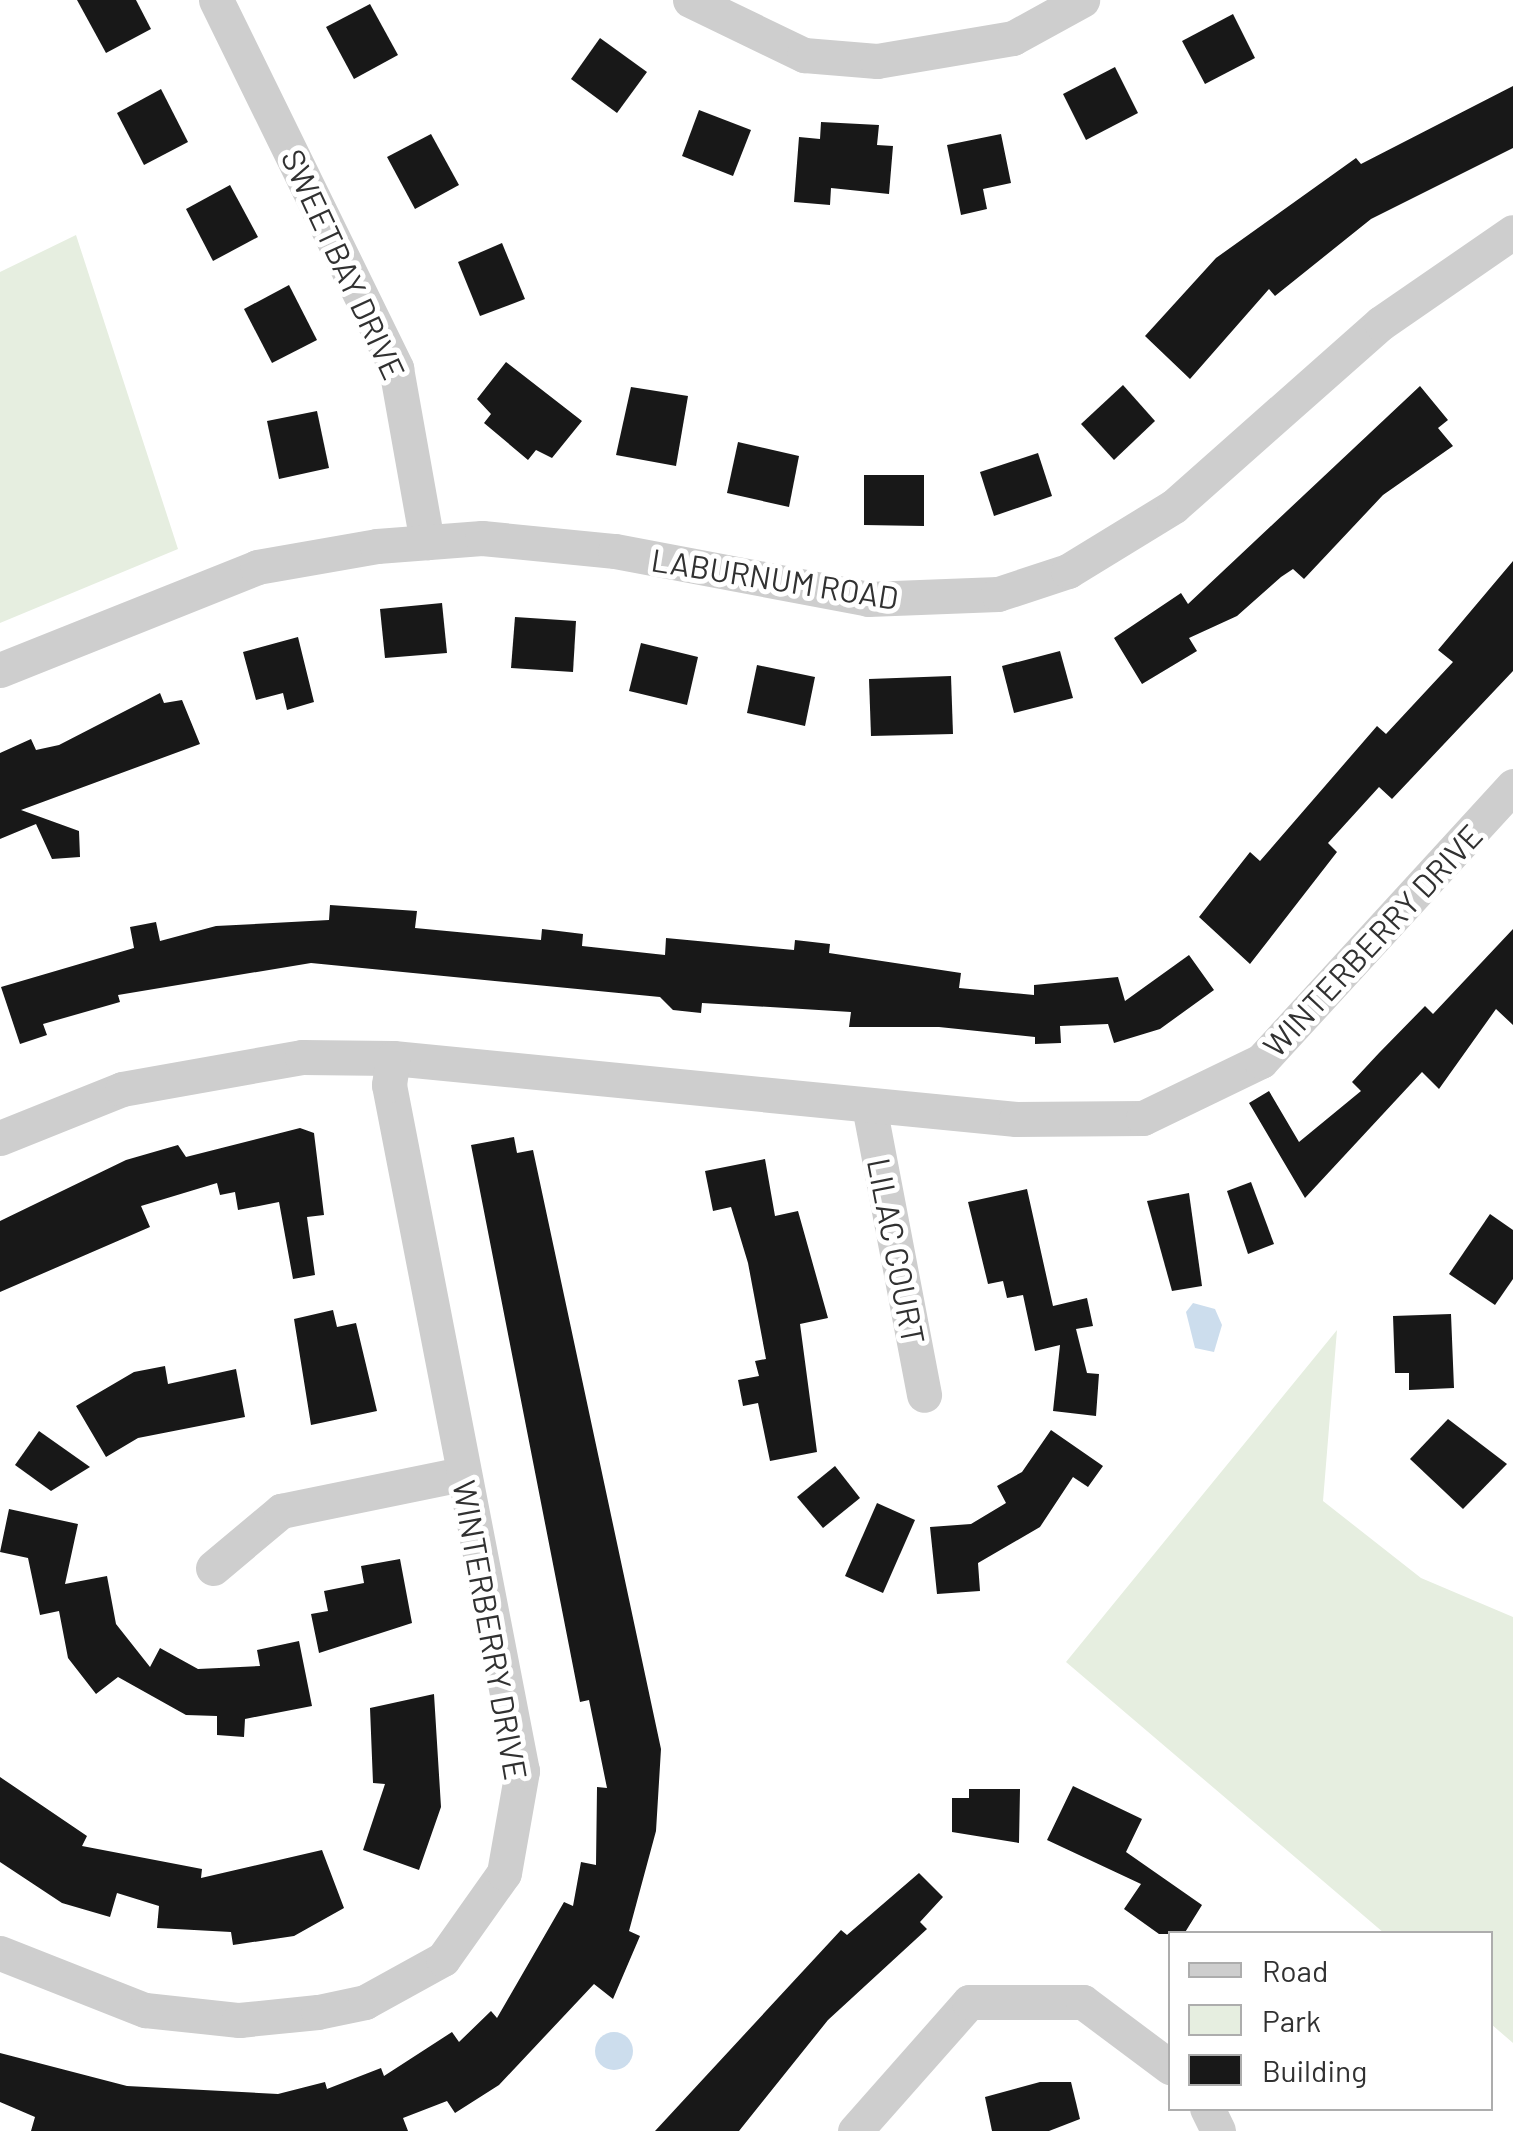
<!DOCTYPE html>
<style>
body{margin:0}
#map{position:relative;width:1513px;height:2131px;overflow:hidden;background:#fff;font-family:Barlow,sans-serif}
div>[style]{position:absolute}
.green>*{inset:0;background:#e6eee0}
.water>*{inset:0;background:#ccdded}
.round{border-radius:50%}
.building>*{inset:0;background:#181818}
.minor>*{height:35px;margin:-17.5px;padding:0 17.5px;transform-origin:17.5px;border-radius:17.5px;background:#cecece}
span{translate:-50% -50%;white-space:nowrap;text-align:center;line-height:1.15;-webkit-text-stroke:10px #fff;paint-order:stroke}
.street-label{font-size:32px;color:#313131}
.legend{position:absolute;left:1168px;top:1931px;width:325px;height:180px;box-sizing:border-box;background:#fff;border:2px solid #adadad;margin:0;padding:12px 18px;list-style:none;font-size:30px;color:#313131}
.legend li{display:flex;align-items:center;gap:20px;height:50px}
.legend b{width:50px;border:2px solid #adadad}
</style>
<div id="map">
<div class="green">
<div style="clip-path:polygon(76px 235px,178px 549px,0 623px,0 272px)"></div>
<div style="clip-path:polygon(1337px 1330px,1323px 1501px,1421px 1578px,1513px 1617px,1513px 2043px,1491px 2024px,1490px 1934px,1384px 1933px,1066px 1662px)"></div>
</div>
<div class="water">
<div style="clip-path:polygon(1193px 1303px,1215px 1309px,1222px 1325px,1214px 1352px,1195px 1348px,1186px 1312px)"></div>
<div class="round" style="left:595px;top:2032px;width:38px;height:38px"></div>
</div>
<div class="building">
<div style="clip-path:polygon(77px 0,136px 0,151px 29px,106px 53px)"></div>
<div style="clip-path:polygon(370px 4px,398px 55px,354px 79px,326px 27px)"></div>
<div style="clip-path:polygon(1233px 14px,1255px 58px,1205px 84px,1182px 41px)"></div>
<div style="clip-path:polygon(600px 38px,647px 72px,617px 113px,571px 79px)"></div>
<div style="clip-path:polygon(1115px 67px,1138px 113px,1086px 140px,1063px 94px)"></div>
<div style="clip-path:polygon(1513px 86px,1513px 148px,1371px 219px,1275px 296px,1269px 289px,1190px 379px,1145px 336px,1216px 258px,1356px 158px,1361px 164px)"></div>
<div style="clip-path:polygon(161px 89px,188px 142px,144px 165px,117px 113px)"></div>
<div style="clip-path:polygon(699px 110px,751px 130px,733px 176px,682px 156px)"></div>
<div style="clip-path:polygon(821px 122px,879px 125px,877px 145px,893px 146px,889px 194px,831px 188px,830px 205px,794px 202px,799px 137px,820px 139px)"></div>
<div style="clip-path:polygon(431px 134px,459px 185px,415px 209px,387px 157px)"></div>
<div style="clip-path:polygon(1001px 134px,1011px 183px,983px 189px,987px 209px,961px 215px,947px 145px)"></div>
<div style="clip-path:polygon(230px 185px,258px 237px,213px 261px,186px 209px)"></div>
<div style="clip-path:polygon(502px 243px,525px 299px,480px 316px,458px 262px)"></div>
<div style="clip-path:polygon(289px 285px,317px 340px,272px 363px,244px 309px)"></div>
<div style="clip-path:polygon(506px 362px,582px 421px,552px 458px,536px 450px,528px 460px,484px 423px,491px 414px,477px 399px)"></div>
<div style="clip-path:polygon(1123px 385px,1155px 421px,1114px 460px,1081px 424px)"></div>
<div style="clip-path:polygon(1420px 386px,1448px 420px,1438px 428px,1453px 446px,1383px 495px,1304px 579px,1293px 569px,1281px 577px,1237px 616px,1189px 638px,1197px 651px,1142px 684px,1114px 638px,1181px 593px,1188px 604px)"></div>
<div style="clip-path:polygon(631px 387px,688px 396px,676px 466px,616px 455px)"></div>
<div style="clip-path:polygon(317px 411px,329px 468px,279px 479px,267px 421px)"></div>
<div style="clip-path:polygon(738px 442px,799px 456px,789px 507px,727px 493px)"></div>
<div style="clip-path:polygon(1038px 453px,1052px 496px,994px 516px,980px 472px)"></div>
<div style="clip-path:polygon(864px 475px,924px 475px,924px 526px,864px 525px)"></div>
<div style="clip-path:polygon(1513px 561px,1513px 671px,1392px 799px,1379px 787px,1328px 843px,1337px 852px,1250px 964px,1199px 917px,1250px 852px,1260px 861px,1377px 726px,1386px 734px,1453px 662px,1438px 650px)"></div>
<div style="clip-path:polygon(442px 603px,447px 653px,385px 658px,380px 609px)"></div>
<div style="clip-path:polygon(515px 617px,576px 621px,573px 672px,511px 668px)"></div>
<div style="clip-path:polygon(298px 637px,314px 702px,287px 710px,283px 693px,256px 700px,243px 652px)"></div>
<div style="clip-path:polygon(641px 643px,698px 657px,687px 705px,629px 691px)"></div>
<div style="clip-path:polygon(1060px 651px,1073px 698px,1014px 713px,1002px 666px)"></div>
<div style="clip-path:polygon(757px 665px,815px 677px,805px 726px,747px 713px)"></div>
<div style="clip-path:polygon(951px 676px,953px 734px,871px 736px,869px 679px)"></div>
<div style="clip-path:polygon(160px 693px,164px 703px,182px 700px,200px 744px,21px 810px,79px 831px,80px 857px,52px 859px,36px 824px,0 839px,0 753px,31px 739px,36px 750px,59px 745px)"></div>
<div style="clip-path:polygon(330px 905px,417px 911px,415px 928px,541px 940px,542px 929px,583px 934px,582px 946px,665px 955px,666px 938px,794px 950px,795px 940px,830px 944px,829px 953px,961px 973px,959px 988px,1034px 995px,1034px 985px,1118px 977px,1125px 1001px,1189px 955px,1214px 990px,1160px 1029px,1114px 1043px,1108px 1024px,1060px 1026px,1061px 1043px,1035px 1044px,1035px 1037px,939px 1027px,849px 1027px,851px 1012px,702px 1003px,701px 1013px,673px 1010px,660px 997px,311px 963px,118px 995px,120px 1002px,43px 1024px,47px 1035px,20px 1044px,1px 987px,134px 948px,130px 927px,156px 922px,160px 941px,216px 926px,329px 920px)"></div>
<div style="clip-path:polygon(1513px 929px,1513px 1025px,1496px 1009px,1439px 1089px,1422px 1072px,1305px 1198px,1249px 1103px,1269px 1091px,1299px 1142px,1361px 1091px,1352px 1082px,1379px 1053px,1425px 1006px,1433px 1014px)"></div>
<div style="clip-path:polygon(300px 1128px,314px 1133px,324px 1215px,307px 1217px,315px 1275px,293px 1279px,279px 1202px,238px 1210px,235px 1192px,220px 1195px,217px 1183px,141px 1206px,150px 1227px,0 1292px,0 1221px,126px 1160px,178px 1145px,186px 1157px)"></div>
<div style="clip-path:polygon(514px 1137px,517px 1153px,533px 1150px,661px 1749px,656px 1831px,629px 1931px,640px 1936px,613px 1999px,594px 1984px,499px 2085px,455px 2113px,447px 2101px,403px 2118px,408px 2131px,31px 2131px,35px 2117px,0 2102px,0 2053px,127px 2086px,278px 2094px,325px 2082px,327px 2089px,381px 2068px,384px 2076px,452px 2032px,459px 2042px,491px 2011px,497px 2018px,564px 1902px,573px 1906px,581px 1862px,596px 1865px,597px 1787px,607px 1788px,589px 1700px,580px 1702px,471px 1145px)"></div>
<div style="clip-path:polygon(765px 1159px,775px 1216px,798px 1211px,828px 1318px,800px 1324px,817px 1452px,770px 1461px,758px 1403px,743px 1406px,738px 1380px,759px 1376px,755px 1361px,766px 1359px,748px 1263px,731px 1207px,713px 1211px,705px 1171px)"></div>
<div style="clip-path:polygon(1251px 1182px,1274px 1244px,1248px 1254px,1227px 1191px)"></div>
<div style="clip-path:polygon(1027px 1189px,1053px 1306px,1087px 1298px,1093px 1326px,1076px 1329px,1087px 1373px,1099px 1374px,1096px 1416px,1053px 1411px,1060px 1345px,1035px 1351px,1023px 1295px,1007px 1298px,1003px 1281px,988px 1284px,968px 1202px)"></div>
<div style="clip-path:polygon(1189px 1193px,1202px 1286px,1172px 1291px,1147px 1201px)"></div>
<div style="clip-path:polygon(1490px 1214px,1513px 1230px,1513px 1279px,1495px 1305px,1449px 1274px)"></div>
<div style="clip-path:polygon(333px 1310px,337px 1327px,356px 1323px,377px 1411px,311px 1425px,294px 1319px)"></div>
<div style="clip-path:polygon(1451px 1314px,1454px 1388px,1409px 1390px,1409px 1373px,1395px 1373px,1393px 1316px)"></div>
<div style="clip-path:polygon(165px 1366px,168px 1384px,236px 1369px,245px 1417px,138px 1438px,106px 1457px,76px 1406px,134px 1372px)"></div>
<div style="clip-path:polygon(1448px 1419px,1507px 1464px,1463px 1509px,1410px 1459px)"></div>
<div style="clip-path:polygon(1051px 1430px,1103px 1466px,1088px 1487px,1073px 1477px,1040px 1527px,978px 1563px,980px 1591px,937px 1594px,930px 1527px,971px 1524px,1006px 1503px,997px 1486px,1022px 1472px)"></div>
<div style="clip-path:polygon(39px 1431px,90px 1467px,51px 1491px,15px 1465px)"></div>
<div style="clip-path:polygon(835px 1466px,860px 1498px,823px 1528px,797px 1497px)"></div>
<div style="clip-path:polygon(877px 1503px,915px 1520px,883px 1593px,845px 1576px)"></div>
<div style="clip-path:polygon(9px 1509px,78px 1524px,65px 1584px,107px 1576px,116px 1624px,150px 1667px,160px 1648px,198px 1669px,260px 1666px,257px 1650px,299px 1641px,312px 1706px,245px 1719px,244px 1737px,217px 1735px,217px 1716px,186px 1715px,118px 1677px,96px 1694px,68px 1658px,59px 1611px,40px 1615px,28px 1558px,0 1552px)"></div>
<div style="clip-path:polygon(400px 1559px,412px 1623px,319px 1653px,311px 1614px,328px 1611px,324px 1591px,364px 1583px,361px 1566px)"></div>
<div style="clip-path:polygon(434px 1694px,441px 1807px,419px 1870px,363px 1850px,385px 1784px,373px 1783px,370px 1708px)"></div>
<div style="clip-path:polygon(0 1777px,87px 1836px,82px 1846px,202px 1869px,201px 1878px,322px 1850px,344px 1908px,294px 1936px,233px 1945px,231px 1932px,157px 1928px,159px 1906px,117px 1893px,110px 1917px,62px 1903px,0 1862px)"></div>
<div style="clip-path:polygon(1073px 1786px,1142px 1819px,1126px 1852px,1202px 1905px,1184px 1934px,1159px 1934px,1124px 1909px,1141px 1884px,1047px 1840px)"></div>
<div style="clip-path:polygon(969px 1789px,1020px 1789px,1019px 1843px,952px 1832px,952px 1798px,969px 1798px)"></div>
<div style="clip-path:polygon(919px 1873px,943px 1897px,920px 1922px,927px 1929px,828px 2020px,739px 2131px,655px 2131px,841px 1930px,847px 1935px)"></div>
<div style="clip-path:polygon(1040px 2082px,1071px 2082px,1080px 2119px,1049px 2131px,992px 2131px,985px 2097px)"></div>
</div>
<div class="minor">
<div style="left:216px;top:0;width:410px;rotate:63.9deg"></div>
<div style="left:396px;top:368px;width:177px;rotate:79.9deg"></div>
<div style="left:690px;top:0;width:127px;rotate:25.8deg"></div>
<div style="left:804px;top:55px;width:73px;rotate:4.7deg"></div>
<div style="left:877px;top:61px;width:138px;rotate:-9.6deg"></div>
<div style="left:1013px;top:38px;width:79px;rotate:-28.8deg"></div>
<div style="left:0;top:670px;width:277px;rotate:-21.8deg"></div>
<div style="left:257px;top:567px;width:122px;rotate:-9.9deg"></div>
<div style="left:377px;top:546px;width:105px;rotate:-4.4deg"></div>
<div style="left:482px;top:538px;width:134px;rotate:5.6deg"></div>
<div style="left:615px;top:551px;width:258px;rotate:10.7deg"></div>
<div style="left:868px;top:599px;width:130px;rotate:-2.2deg"></div>
<div style="left:998px;top:594px;width:74px;rotate:-18.2deg"></div>
<div style="left:1068px;top:571px;width:124px;rotate:-31.5deg"></div>
<div style="left:1174px;top:506px;width:276px;rotate:-41.5deg"></div>
<div style="left:1381px;top:323px;width:160px;rotate:-34.6deg"></div>
<div style="left:869px;top:1106px;width:294px;rotate:79.2deg"></div>
<div style="left:0;top:1138px;width:131px;rotate:-21.9deg"></div>
<div style="left:122px;top:1089px;width:183px;rotate:-10.1deg"></div>
<div style="left:302px;top:1057px;width:91px;rotate:0.6deg"></div>
<div style="left:393px;top:1058px;width:626px;rotate:5.59deg"></div>
<div style="left:1016px;top:1119px;width:127px;rotate:-0.5deg"></div>
<div style="left:1143px;top:1118px;width:131px;rotate:-25.8deg"></div>
<div style="left:1261px;top:1061px;width:373px;rotate:-47.5deg"></div>
<div style="left:213px;top:1568px;width:89px;rotate:-40deg"></div>
<div style="left:281px;top:1511px;width:185px;rotate:-11.6deg"></div>
<div style="left:0;top:1953px;width:156px;rotate:21.5deg"></div>
<div style="left:145px;top:2010px;width:95px;rotate:6.1deg"></div>
<div style="left:239px;top:2020px;width:79px;rotate:-5.8deg"></div>
<div style="left:318px;top:2012px;width:48px;rotate:-12deg"></div>
<div style="left:365px;top:2002px;width:89px;rotate:-28.9deg"></div>
<div style="left:443px;top:1959px;width:105px;rotate:-54.7deg"></div>
<div style="left:504px;top:1873px;width:104px;rotate:-80deg"></div>
<div style="left:522px;top:1771px;width:699px;rotate:-100.97deg"></div>
<div style="left:389px;top:1085px;width:27px;rotate:-82deg"></div>
<div style="left:1207px;top:2108px;width:25px;rotate:64deg"></div>
<div style="left:855px;top:2131px;width:172px;rotate:-48.5deg"></div>
<div style="left:969px;top:2002px;width:114px"></div>
<div style="left:1083px;top:2002px;width:109px;rotate:36.8deg"></div>
</div>
<div class="street-label">
<span style="left:344px;top:264px;rotate:65deg">SWEETBAY DRIVE</span>
<span style="left:775px;top:578px;rotate:9deg">LABURNUM ROAD</span>
<span style="left:1372px;top:940px;rotate:-47deg">WINTERBERRY DRIVE</span>
<span style="left:897px;top:1251px;rotate:79deg">LILAC COURT</span>
<span style="left:491px;top:1630px;rotate:80deg">WINTERBERRY DRIVE</span>
</div>
<ul class="legend">
<li><b style="height:12px;background:#cecece"></b>Road</li>
<li><b style="height:28px;background:#e6eee0"></b>Park</li>
<li><b style="height:28px;background:#181818"></b>Building</li>
</ul>
</div>
